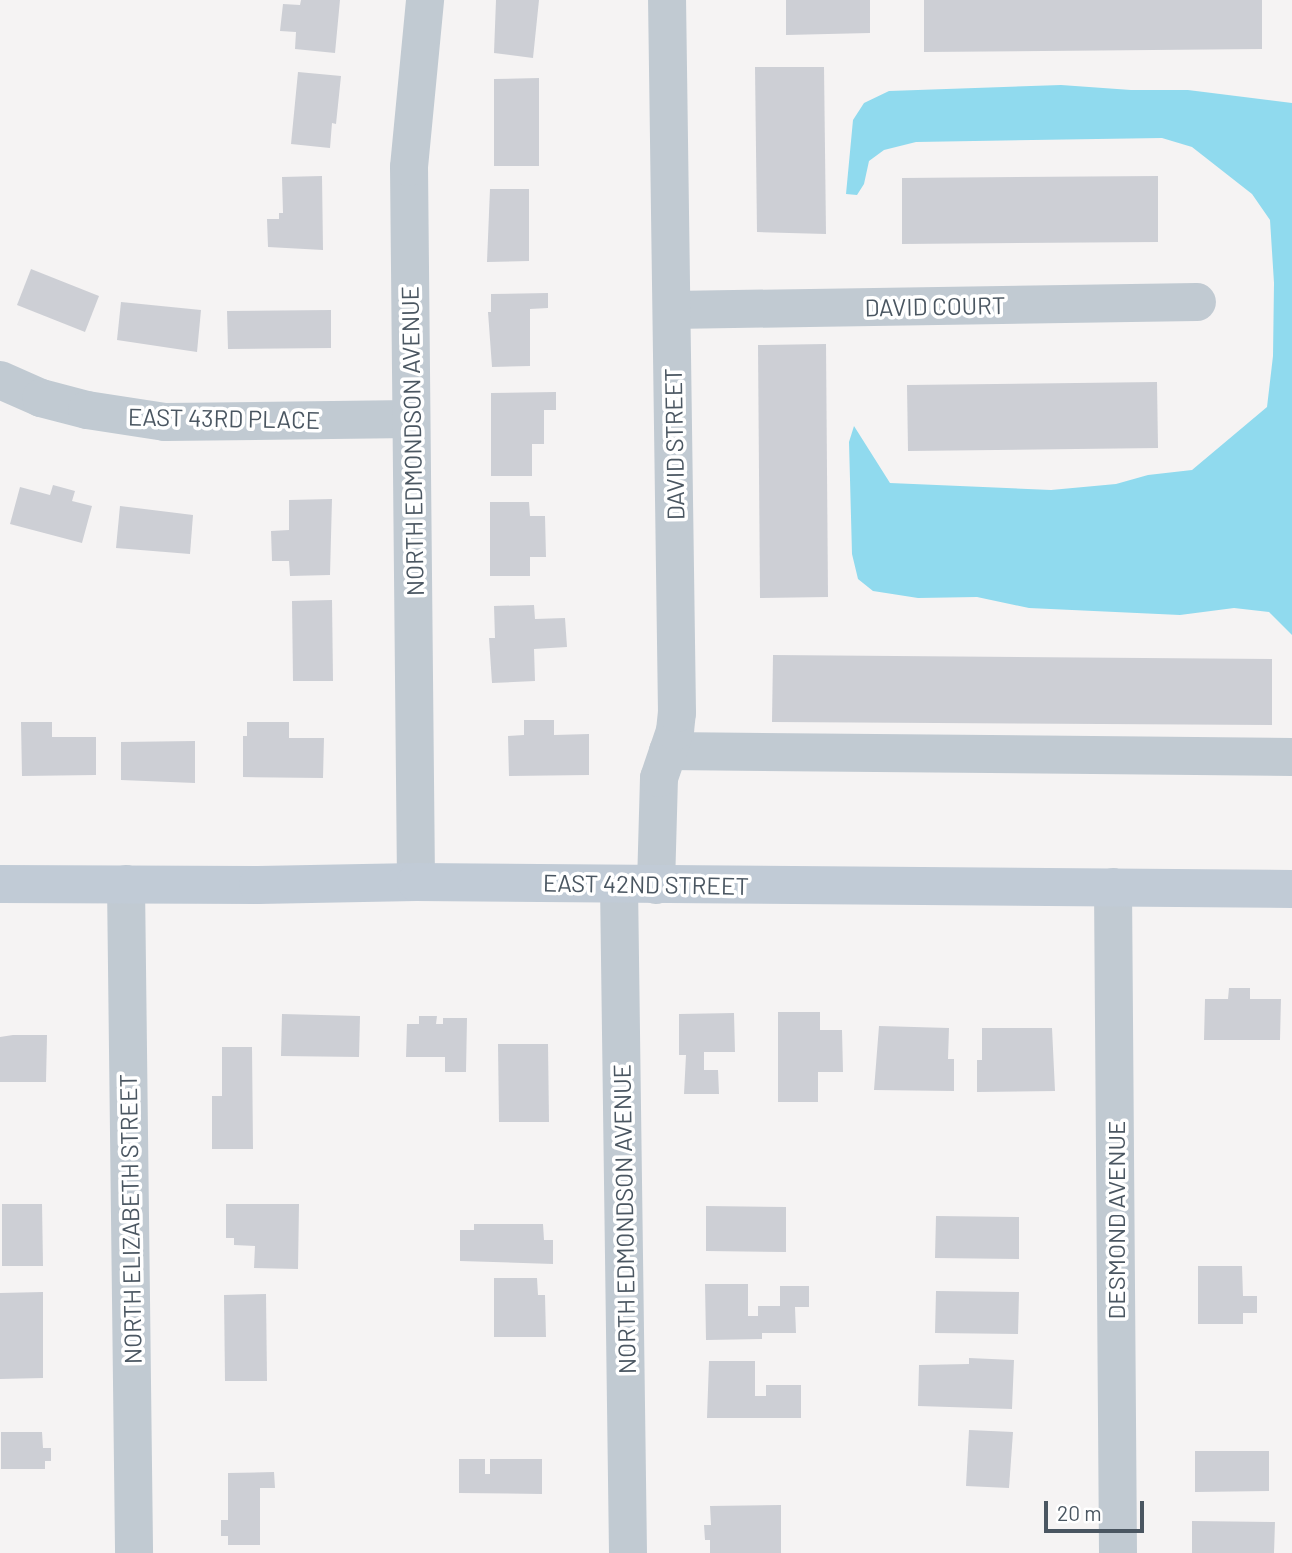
<!DOCTYPE html>
<style>
body{margin:0}
#map{position:relative;width:1292px;height:1553px;overflow:hidden;background:#f5f3f3;font-family:Barlow,sans-serif}
div>[style]{position:absolute}
.water>*{inset:0;background:#90daee}
.building>*{inset:0;background:#cdcfd5}
.street>*{height:38px;margin:-19px;padding:0 19px;transform-origin:19px;border-radius:19px;background:#c1cad2}
.secondary>*{height:38px;margin:-19px;padding:0 19px;transform-origin:19px;border-radius:19px;background:#c1cbd6}
span{translate:-50% -50%;white-space:nowrap;text-align:center;line-height:1.15;-webkit-text-stroke:7px #fff;paint-order:stroke}
.street-label{font-size:24px;color:#4a5661}
.scale{position:absolute;left:1044px;top:1501px;width:100px;height:32px;box-sizing:border-box;border:4px solid #4a5661;border-top:0;padding-left:9px;font-size:21px;line-height:24px;white-space:nowrap;color:#4a5661;-webkit-text-stroke:5px #fff;paint-order:stroke}
</style>
<div id="map">
<div class="water">
<div style="clip-path:polygon(1061px 85px,1131px 90px,1188px 90px,1292px 103px,1292px 635px,1269px 612px,1234px 608px,1180px 615px,1029px 608px,977px 597px,918px 598px,873px 591px,858px 579px,852px 554px,849px 442px,854px 426px,890px 483px,1051px 490px,1116px 484px,1148px 475px,1192px 470px,1267px 407px,1273px 356px,1274px 283px,1270px 220px,1252px 194px,1192px 147px,1162px 138px,916px 142px,884px 150px,869px 161px,864px 184px,857px 195px,846px 194px,853px 120px,864px 103px,889px 91px)"></div>
</div>
<div class="building">
<div style="clip-path:polygon(301px 0,340px 0,335px 53px,295px 49px,296px 32px,280px 31px,283px 4px,300px 5px)"></div>
<div style="clip-path:polygon(496px 0,539px 0,533px 58px,494px 53px)"></div>
<div style="clip-path:polygon(786px 0,870px 0,870px 33px,786px 35px)"></div>
<div style="clip-path:polygon(924px 0,1262px 0,1262px 49px,924px 52px)"></div>
<div style="clip-path:polygon(755px 67px,824px 67px,826px 234px,757px 232px)"></div>
<div style="clip-path:polygon(298px 72px,341px 76px,336px 124px,332px 123px,330px 148px,291px 144px)"></div>
<div style="clip-path:polygon(539px 78px,539px 166px,494px 166px,494px 79px)"></div>
<div style="clip-path:polygon(322px 176px,323px 250px,268px 247px,267px 219px,279px 219px,279px 213px,283px 213px,282px 177px)"></div>
<div style="clip-path:polygon(1158px 176px,1158px 242px,902px 244px,902px 178px)"></div>
<div style="clip-path:polygon(490px 189px,529px 189px,529px 261px,487px 262px)"></div>
<div style="clip-path:polygon(31px 269px,99px 296px,85px 332px,17px 305px)"></div>
<div style="clip-path:polygon(548px 293px,548px 308px,530px 309px,530px 366px,492px 367px,488px 312px,491px 312px,491px 294px)"></div>
<div style="clip-path:polygon(121px 302px,201px 310px,197px 352px,117px 340px)"></div>
<div style="clip-path:polygon(331px 310px,331px 348px,228px 349px,227px 311px)"></div>
<div style="clip-path:polygon(826px 344px,828px 597px,760px 598px,758px 345px)"></div>
<div style="clip-path:polygon(1157px 382px,1158px 448px,908px 451px,907px 385px)"></div>
<div style="clip-path:polygon(556px 392px,556px 410px,544px 410px,544px 444px,532px 444px,532px 476px,491px 476px,491px 393px)"></div>
<div style="clip-path:polygon(53px 485px,75px 491px,72px 501px,92px 506px,82px 543px,10px 524px,20px 487px,50px 495px)"></div>
<div style="clip-path:polygon(332px 499px,330px 575px,290px 576px,289px 561px,272px 561px,271px 531px,289px 530px,289px 500px)"></div>
<div style="clip-path:polygon(490px 502px,529px 502px,530px 516px,545px 516px,546px 557px,530px 557px,530px 576px,490px 576px)"></div>
<div style="clip-path:polygon(120px 506px,193px 515px,190px 554px,116px 548px)"></div>
<div style="clip-path:polygon(332px 600px,333px 681px,293px 681px,292px 601px)"></div>
<div style="clip-path:polygon(534px 605px,535px 619px,565px 618px,567px 647px,534px 649px,535px 681px,492px 683px,489px 638px,495px 638px,494px 606px)"></div>
<div style="clip-path:polygon(773px 655px,1272px 659px,1272px 725px,772px 722px)"></div>
<div style="clip-path:polygon(524px 720px,554px 720px,554px 735px,589px 734px,589px 775px,509px 776px,508px 736px,524px 735px)"></div>
<div style="clip-path:polygon(21px 722px,52px 722px,52px 737px,96px 737px,96px 775px,22px 776px)"></div>
<div style="clip-path:polygon(247px 722px,289px 722px,289px 738px,324px 738px,323px 778px,243px 777px,243px 736px,247px 736px)"></div>
<div style="clip-path:polygon(195px 741px,195px 783px,121px 780px,121px 742px)"></div>
<div style="clip-path:polygon(1229px 988px,1250px 988px,1250px 999px,1281px 999px,1280px 1040px,1204px 1040px,1205px 999px,1228px 999px)"></div>
<div style="clip-path:polygon(778px 1012px,820px 1012px,820px 1030px,842px 1030px,843px 1072px,818px 1072px,818px 1102px,778px 1102px)"></div>
<div style="clip-path:polygon(734px 1013px,735px 1052px,704px 1052px,704px 1070px,718px 1070px,719px 1094px,684px 1094px,686px 1055px,679px 1055px,679px 1014px)"></div>
<div style="clip-path:polygon(282px 1014px,360px 1016px,359px 1057px,281px 1056px)"></div>
<div style="clip-path:polygon(419px 1016px,437px 1016px,436px 1024px,443px 1024px,443px 1018px,467px 1018px,466px 1072px,445px 1072px,445px 1057px,406px 1057px,407px 1024px,419px 1024px)"></div>
<div style="clip-path:polygon(879px 1026px,949px 1028px,948px 1059px,954px 1059px,954px 1091px,874px 1090px)"></div>
<div style="clip-path:polygon(982px 1028px,1052px 1028px,1055px 1091px,977px 1092px,977px 1060px,982px 1060px)"></div>
<div style="clip-path:polygon(13px 1035px,47px 1035px,46px 1082px,0 1082px,0 1037px)"></div>
<div style="clip-path:polygon(498px 1044px,548px 1044px,549px 1122px,499px 1122px)"></div>
<div style="clip-path:polygon(222px 1047px,252px 1047px,253px 1149px,212px 1149px,212px 1096px,222px 1096px)"></div>
<div style="clip-path:polygon(2px 1204px,42px 1204px,43px 1266px,2px 1266px)"></div>
<div style="clip-path:polygon(226px 1204px,299px 1204px,298px 1269px,254px 1268px,255px 1246px,234px 1245px,234px 1238px,226px 1238px)"></div>
<div style="clip-path:polygon(706px 1206px,786px 1207px,786px 1252px,706px 1251px)"></div>
<div style="clip-path:polygon(936px 1216px,1019px 1217px,1019px 1259px,935px 1258px)"></div>
<div style="clip-path:polygon(474px 1224px,543px 1224px,544px 1240px,553px 1240px,553px 1264px,460px 1261px,460px 1230px,474px 1230px)"></div>
<div style="clip-path:polygon(1198px 1266px,1242px 1266px,1243px 1296px,1257px 1296px,1257px 1313px,1243px 1313px,1243px 1324px,1198px 1324px)"></div>
<div style="clip-path:polygon(494px 1278px,537px 1278px,538px 1295px,545px 1295px,546px 1337px,494px 1337px)"></div>
<div style="clip-path:polygon(705px 1284px,748px 1284px,748px 1316px,758px 1316px,758px 1306px,780px 1306px,780px 1286px,809px 1286px,809px 1307px,795px 1307px,796px 1333px,762px 1333px,762px 1339px,706px 1340px)"></div>
<div style="clip-path:polygon(936px 1291px,1019px 1292px,1018px 1334px,935px 1333px)"></div>
<div style="clip-path:polygon(43px 1292px,43px 1378px,0 1379px,0 1293px)"></div>
<div style="clip-path:polygon(266px 1294px,267px 1381px,225px 1381px,224px 1295px)"></div>
<div style="clip-path:polygon(969px 1358px,1014px 1360px,1012px 1409px,918px 1406px,919px 1365px,969px 1364px)"></div>
<div style="clip-path:polygon(709px 1361px,755px 1361px,755px 1396px,766px 1396px,766px 1385px,801px 1385px,801px 1418px,707px 1418px)"></div>
<div style="clip-path:polygon(969px 1430px,1013px 1432px,1009px 1488px,966px 1486px)"></div>
<div style="clip-path:polygon(1px 1432px,42px 1432px,43px 1448px,51px 1448px,51px 1461px,45px 1461px,45px 1469px,1px 1469px)"></div>
<div style="clip-path:polygon(1195px 1451px,1269px 1451px,1269px 1491px,1195px 1492px)"></div>
<div style="clip-path:polygon(459px 1459px,485px 1459px,485px 1474px,490px 1474px,490px 1459px,542px 1459px,542px 1494px,459px 1493px)"></div>
<div style="clip-path:polygon(274px 1472px,275px 1488px,260px 1488px,260px 1545px,228px 1545px,228px 1536px,221px 1536px,221px 1520px,228px 1520px,228px 1473px)"></div>
<div style="clip-path:polygon(781px 1505px,781px 1553px,710px 1553px,710px 1540px,705px 1540px,704px 1525px,711px 1525px,710px 1506px)"></div>
<div style="clip-path:polygon(1192px 1521px,1275px 1522px,1274px 1553px,1192px 1553px)"></div>
</div>
<div class="street">
<div style="left:672px;top:310px;width:525px;rotate:-0.87deg"></div>
<div style="left:0;top:380px;width:45px;rotate:23.7deg"></div>
<div style="left:41px;top:398px;width:48px;rotate:14.6deg"></div>
<div style="left:87px;top:410px;width:79px;rotate:8.7deg"></div>
<div style="left:165px;top:422px;width:246px;rotate:-0.7deg"></div>
<div style="left:668px;top:751px;width:624px;rotate:0.55deg"></div>
<div style="left:416px;top:882px;width:715px;rotate:-90.56deg"></div>
<div style="left:409px;top:167px;width:168px;rotate:-84.5deg"></div>
<div style="left:126px;top:884px;width:669px;rotate:89.31deg"></div>
<div style="left:619px;top:884px;width:669px;rotate:89.23deg"></div>
<div style="left:656px;top:885px;width:107px;rotate:-88.4deg"></div>
<div style="left:659px;top:778px;width:50px;rotate:-71.2deg"></div>
<div style="left:675px;top:731px;width:18px;rotate:-84deg"></div>
<div style="left:677px;top:713px;width:713px;rotate:-90.8deg"></div>
<div style="left:1113px;top:887px;width:666px;rotate:89.57deg"></div>
</div>
<div class="secondary">
<div style="left:0;top:884px;width:258px;rotate:0.2deg"></div>
<div style="left:258px;top:885px;width:158px;rotate:-1.1deg"></div>
<div style="left:416px;top:882px;width:876px;rotate:0.46deg"></div>
</div>
<div class="street-label">
<span style="left:935px;top:306px;rotate:-1deg">DAVID COURT</span>
<span style="left:224px;top:418px;rotate:1deg">EAST 43RD PLACE</span>
<span style="left:412px;top:441px;rotate:-91deg">NORTH EDMONDSON AVENUE</span>
<span style="left:674px;top:444px;rotate:-91deg">DAVID STREET</span>
<span style="left:646px;top:884px;rotate:1deg">EAST 42ND STREET</span>
<span style="left:130px;top:1219px;rotate:-91deg">NORTH ELIZABETH STREET</span>
<span style="left:624px;top:1219px;rotate:-91deg">NORTH EDMONDSON AVENUE</span>
<span style="left:1116px;top:1220px;rotate:-90deg">DESMOND AVENUE</span>
</div>
<div class="scale">20 m</div>
</div>
